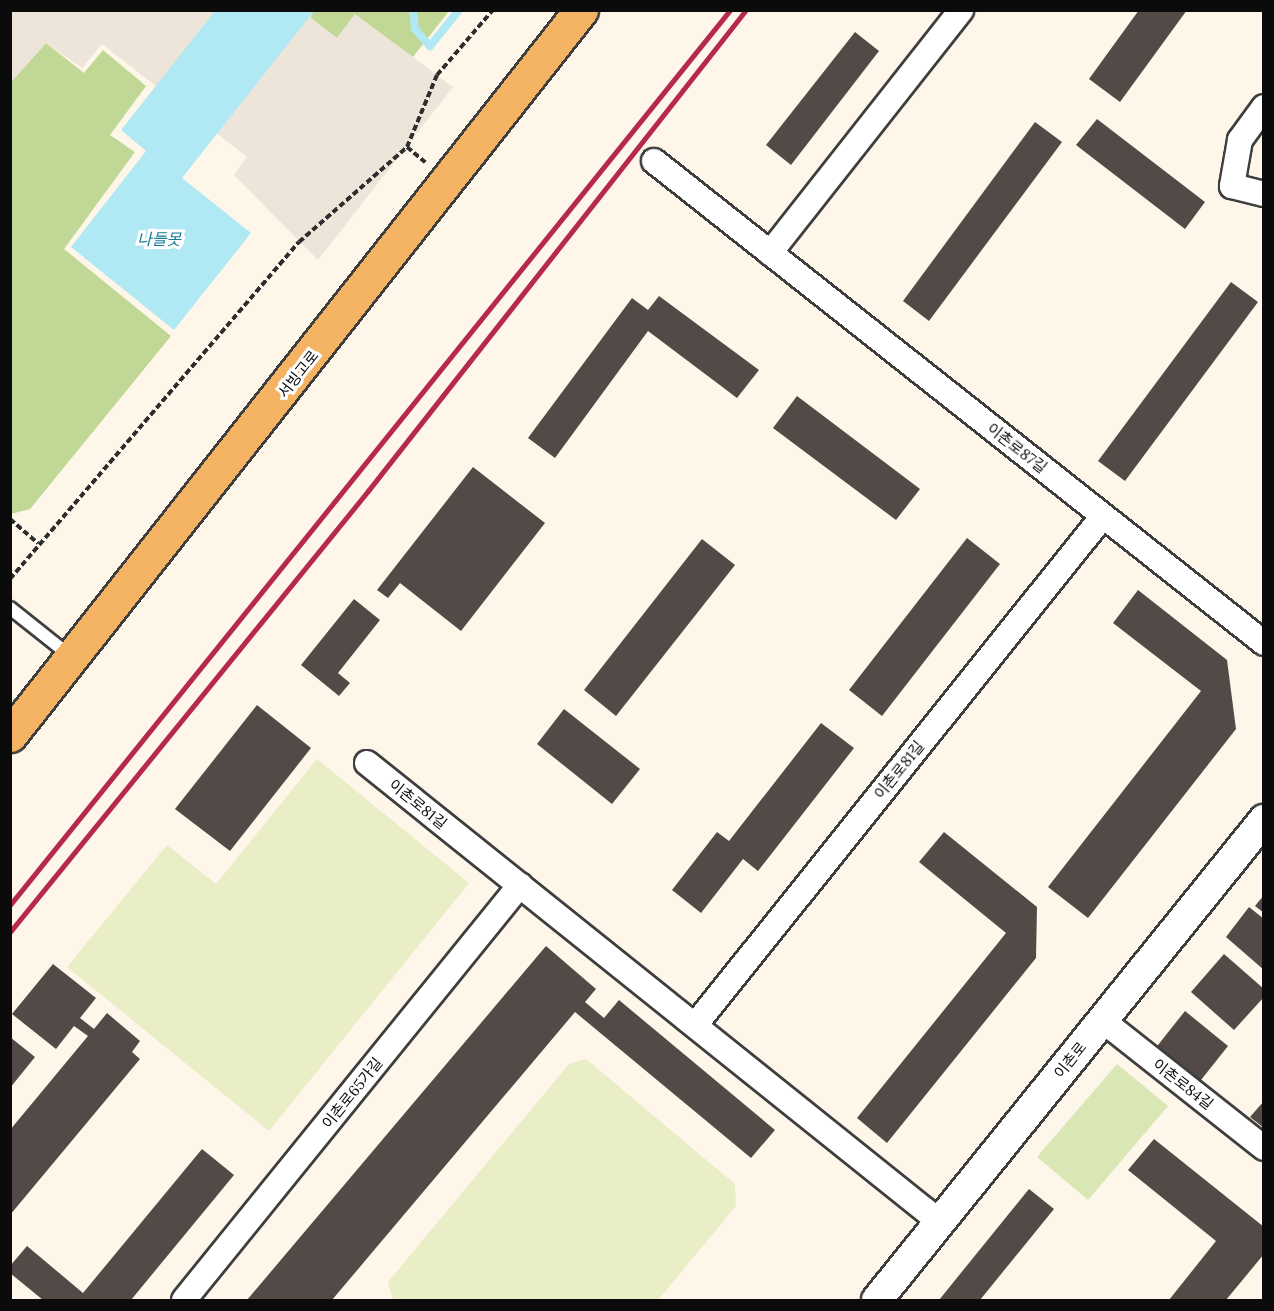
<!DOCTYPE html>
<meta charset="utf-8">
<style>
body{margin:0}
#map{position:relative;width:1274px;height:1311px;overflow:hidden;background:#fef6e9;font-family:Lora,"Noto Sans KR",serif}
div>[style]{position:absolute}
.green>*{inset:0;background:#d9e7b5}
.forest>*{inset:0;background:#c1d795}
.pitch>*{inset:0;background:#e9eec7}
.plaza>*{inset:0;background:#ede4da}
.water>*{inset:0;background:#b0e9f4}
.stream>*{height:8px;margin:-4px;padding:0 4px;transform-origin:4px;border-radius:4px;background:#b0e9f4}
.building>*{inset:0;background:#534a48}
.path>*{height:4px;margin-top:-2px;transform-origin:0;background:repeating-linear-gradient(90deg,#2d2d2d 0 6px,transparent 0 9px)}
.roads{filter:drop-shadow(2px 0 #3e3e3e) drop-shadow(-2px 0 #3e3e3e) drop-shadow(0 2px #3e3e3e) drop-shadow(0 -2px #3e3e3e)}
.service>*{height:12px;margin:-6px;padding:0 6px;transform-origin:6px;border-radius:6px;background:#fff}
.minor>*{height:24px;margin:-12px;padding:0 12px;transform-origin:12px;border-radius:12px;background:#fff}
.tertiary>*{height:30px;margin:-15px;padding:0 15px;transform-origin:15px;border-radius:15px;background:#fff}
.primary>*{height:33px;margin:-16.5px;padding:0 16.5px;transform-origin:16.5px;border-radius:16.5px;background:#f4b263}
.rail>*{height:4.5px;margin:-2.25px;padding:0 2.25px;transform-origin:2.25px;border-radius:2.25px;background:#b6284d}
span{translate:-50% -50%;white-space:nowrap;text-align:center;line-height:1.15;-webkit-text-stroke:6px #fff;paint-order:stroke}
.street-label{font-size:15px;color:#0b0b0b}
.water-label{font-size:16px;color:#197b98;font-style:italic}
.frame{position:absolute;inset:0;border:12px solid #0b0b0b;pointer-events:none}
</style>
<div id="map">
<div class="green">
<div style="clip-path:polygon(1117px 1064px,1168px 1106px,1088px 1200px,1037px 1157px)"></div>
</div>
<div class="forest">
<div style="clip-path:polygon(314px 10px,449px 11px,413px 57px,355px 15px,337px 38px,310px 18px)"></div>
<div style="clip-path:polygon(46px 43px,84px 73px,103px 50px,146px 86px,110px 135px,135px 152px,64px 249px,171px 336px,30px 509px,11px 514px,11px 82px)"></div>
</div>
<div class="pitch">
<div style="clip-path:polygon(317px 759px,469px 883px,269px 1131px,67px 967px,167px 845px,216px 884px)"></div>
<div style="clip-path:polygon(586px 1059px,735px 1184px,736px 1206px,658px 1300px,393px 1300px,388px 1282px,569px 1064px)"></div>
</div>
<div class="plaza">
<div style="clip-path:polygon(301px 10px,337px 38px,355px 14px,453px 87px,318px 260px,234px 175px,247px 157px,102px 44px,82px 68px,46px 43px,11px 82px,11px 11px)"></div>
</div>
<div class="water">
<div style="clip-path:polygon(215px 11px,314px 11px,182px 178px,251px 233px,174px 330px,71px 247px,146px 151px,121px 130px)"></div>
</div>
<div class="stream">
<div style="left:413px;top:10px;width:19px;rotate:84deg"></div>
<div style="left:415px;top:29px;width:23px;rotate:49deg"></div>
<div style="left:430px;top:46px;width:46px;rotate:-51.1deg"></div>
</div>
<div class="building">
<div style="clip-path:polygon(1139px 10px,1187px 10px,1120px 102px,1089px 79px)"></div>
<div style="clip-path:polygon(855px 32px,879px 51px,791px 165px,766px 145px)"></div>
<div style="clip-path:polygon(1097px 119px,1205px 202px,1185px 229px,1076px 145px)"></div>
<div style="clip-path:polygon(1035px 122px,1062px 142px,929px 321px,903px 301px)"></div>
<div style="clip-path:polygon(1231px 282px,1258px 302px,1125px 481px,1098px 461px)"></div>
<div style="clip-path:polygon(659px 296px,759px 370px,737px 398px,648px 331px,555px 458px,528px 438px,632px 298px,648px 310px)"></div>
<div style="clip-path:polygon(797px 396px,920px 489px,896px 520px,773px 428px)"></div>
<div style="clip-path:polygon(473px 467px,545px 523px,461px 631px,400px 583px,388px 598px,377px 590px)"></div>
<div style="clip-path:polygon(967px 538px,1000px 564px,882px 716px,849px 690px)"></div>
<div style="clip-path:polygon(702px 539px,735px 565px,616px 716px,584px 690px)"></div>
<div style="clip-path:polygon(1138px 590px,1227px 660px,1236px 729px,1088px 918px,1048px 887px,1201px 691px,1113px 623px)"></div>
<div style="clip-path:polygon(354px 599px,380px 620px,338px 673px,350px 683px,339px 696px,301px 665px)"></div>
<div style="clip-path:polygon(257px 705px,311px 748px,230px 851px,175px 809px)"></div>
<div style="clip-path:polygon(564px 709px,640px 769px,612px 804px,537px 744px)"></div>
<div style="clip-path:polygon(821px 723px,854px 748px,758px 871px,743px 859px,701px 913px,672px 890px,717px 832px,729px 841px)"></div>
<div style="clip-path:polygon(944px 832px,1037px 907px,1036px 958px,887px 1143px,857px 1118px,1006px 933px,919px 862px)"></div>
<div style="clip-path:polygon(1264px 895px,1264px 913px,1255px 906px)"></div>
<div style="clip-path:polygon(1249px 907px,1264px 919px,1264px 970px,1226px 937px)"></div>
<div style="clip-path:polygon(546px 946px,596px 989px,585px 1002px,604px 1018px,619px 1000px,775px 1130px,751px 1158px,575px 1012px,332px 1300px,247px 1300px)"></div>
<div style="clip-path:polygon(1224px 954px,1264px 989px,1264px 997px,1234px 1030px,1191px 992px)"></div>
<div style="clip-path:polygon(53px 964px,96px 998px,80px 1018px,94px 1029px,107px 1013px,140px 1041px,132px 1052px,140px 1059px,10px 1215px,10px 1130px,88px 1036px,74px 1026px,56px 1049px,12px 1014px)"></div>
<div style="clip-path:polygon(1185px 1011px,1228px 1046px,1197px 1085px,1154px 1050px)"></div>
<div style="clip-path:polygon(10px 1037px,35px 1057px,10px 1088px)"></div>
<div style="clip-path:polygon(1264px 1101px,1264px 1128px,1250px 1117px)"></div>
<div style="clip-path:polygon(1154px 1139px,1264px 1227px,1264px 1254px,1226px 1300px,1169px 1300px,1216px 1241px,1128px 1170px)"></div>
<div style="clip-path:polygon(202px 1149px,234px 1175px,131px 1300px,43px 1300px,10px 1273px,10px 1266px,27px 1246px,83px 1293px)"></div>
<div style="clip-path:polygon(1029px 1189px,1054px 1209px,980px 1300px,939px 1300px)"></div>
</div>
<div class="path">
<div style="left:407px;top:147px;width:25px;rotate:40deg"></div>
<div style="left:10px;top:519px;width:37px;rotate:41deg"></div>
<div style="left:10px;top:579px;width:444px;rotate:-49.4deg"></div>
<div style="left:299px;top:242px;width:144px;rotate:-41.3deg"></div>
<div style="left:407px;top:147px;width:78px;rotate:-67.4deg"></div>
<div style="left:437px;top:75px;width:86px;rotate:-49.3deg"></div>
</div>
<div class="roads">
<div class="service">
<div style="left:10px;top:608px;width:75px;rotate:38.5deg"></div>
</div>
<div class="minor">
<div style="left:1264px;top:107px;width:41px;rotate:126deg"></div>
<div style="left:1240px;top:140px;width:47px;rotate:99.9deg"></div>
<div style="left:1232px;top:186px;width:33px;rotate:14deg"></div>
<div style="left:654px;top:161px;width:777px;rotate:38.31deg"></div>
<div style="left:770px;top:253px;width:309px;rotate:-51.8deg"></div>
<div style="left:367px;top:763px;width:734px;rotate:38.7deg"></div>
<div style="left:1102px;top:1020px;width:206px;rotate:38.3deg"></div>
<div style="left:696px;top:1024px;width:651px;rotate:-51.3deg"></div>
<div style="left:184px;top:1300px;width:534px;rotate:-51.01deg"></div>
</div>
<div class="tertiary">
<div style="left:877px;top:1300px;width:617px;rotate:-51.12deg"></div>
</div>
<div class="primary">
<div style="left:10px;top:735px;width:923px;rotate:-51.78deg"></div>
</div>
</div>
<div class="rail">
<div style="left:10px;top:905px;width:1149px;rotate:-51.18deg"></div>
<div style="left:10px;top:932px;width:568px;rotate:-50.93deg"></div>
<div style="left:368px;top:491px;width:612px;rotate:-51.84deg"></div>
</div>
<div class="street-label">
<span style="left:298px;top:374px;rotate:-52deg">서빙고로</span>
<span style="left:1017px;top:448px;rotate:38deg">이촌로87길</span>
<span style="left:899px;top:770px;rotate:-51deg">이촌로81길</span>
<span style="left:418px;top:804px;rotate:39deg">이촌로81길</span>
<span style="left:1070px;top:1060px;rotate:-51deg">이촌로</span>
<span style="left:1183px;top:1084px;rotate:38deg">이촌로84길</span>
<span style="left:352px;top:1093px;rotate:-51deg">이촌로65가길</span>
</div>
<div class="water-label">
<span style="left:159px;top:239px">나들못</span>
</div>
<div class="frame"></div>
</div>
